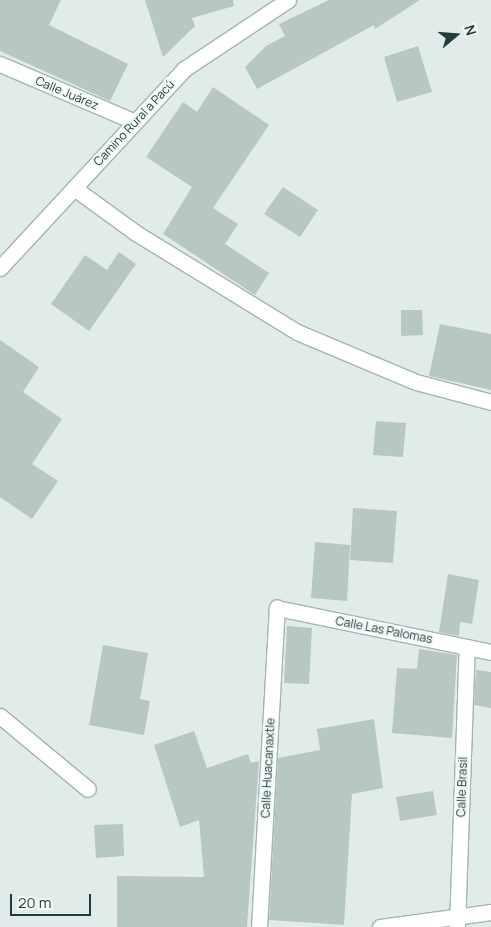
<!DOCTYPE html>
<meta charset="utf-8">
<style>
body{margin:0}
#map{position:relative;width:491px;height:927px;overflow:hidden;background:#e1ecea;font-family:Manrope,sans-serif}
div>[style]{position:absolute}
.building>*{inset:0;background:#b6c7c4}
.roads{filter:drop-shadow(1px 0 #a4b4b3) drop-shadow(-1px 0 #a4b4b3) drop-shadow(0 1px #a4b4b3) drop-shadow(0 -1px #a4b4b3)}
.street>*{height:15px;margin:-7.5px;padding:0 7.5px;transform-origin:7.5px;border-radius:7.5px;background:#fff}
.secondary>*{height:15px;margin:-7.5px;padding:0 7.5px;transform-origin:7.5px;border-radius:7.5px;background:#fff}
span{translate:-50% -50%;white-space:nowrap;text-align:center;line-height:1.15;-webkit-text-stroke:4.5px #f2f9f7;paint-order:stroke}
.street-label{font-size:12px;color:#213e3e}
.north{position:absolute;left:431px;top:10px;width:50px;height:50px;-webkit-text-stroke:4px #f2f9f7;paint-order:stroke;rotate:72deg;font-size:14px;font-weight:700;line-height:20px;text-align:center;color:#213e3e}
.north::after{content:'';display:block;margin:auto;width:18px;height:22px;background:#213e3e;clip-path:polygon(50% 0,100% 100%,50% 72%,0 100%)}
.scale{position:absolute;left:10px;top:894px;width:81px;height:22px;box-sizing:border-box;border:2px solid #213e3e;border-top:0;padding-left:6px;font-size:15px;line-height:18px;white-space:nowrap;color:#213e3e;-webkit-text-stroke:4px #f2f9f7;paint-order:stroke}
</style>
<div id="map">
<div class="building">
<div style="clip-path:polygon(0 0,61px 0,49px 25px,128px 64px,110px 101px,0 51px)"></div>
<div style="clip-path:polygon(145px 0,233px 0,234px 6px,192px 18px,195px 26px,163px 57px)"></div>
<div style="clip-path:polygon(329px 0,420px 0,375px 29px,374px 25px,257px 89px,245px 67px,266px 46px,285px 36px,279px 24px)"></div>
<div style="clip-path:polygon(418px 46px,432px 92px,397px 102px,384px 57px)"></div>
<div style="clip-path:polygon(213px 87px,269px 125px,213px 208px,238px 224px,225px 244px,269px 273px,255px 295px,163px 234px,192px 187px,146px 157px,183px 102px,197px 112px)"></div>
<div style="clip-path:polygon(283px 187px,318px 210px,300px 237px,264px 214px)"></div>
<div style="clip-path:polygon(119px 252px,136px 264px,89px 331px,51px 304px,85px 255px,107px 270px)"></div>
<div style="clip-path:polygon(401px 310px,422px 310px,423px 335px,401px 336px)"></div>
<div style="clip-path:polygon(440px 324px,491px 334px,491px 390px,429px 376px)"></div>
<div style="clip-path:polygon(0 340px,39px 367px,23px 392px,62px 419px,32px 464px,58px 481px,32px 519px,0 497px)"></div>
<div style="clip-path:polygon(376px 421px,406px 423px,403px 457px,373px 455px)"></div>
<div style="clip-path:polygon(353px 508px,397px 511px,393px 563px,350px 560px)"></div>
<div style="clip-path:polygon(315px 542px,350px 545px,347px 601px,311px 598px)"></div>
<div style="clip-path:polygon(448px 574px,479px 580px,472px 624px,460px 622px,459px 636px,439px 632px)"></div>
<div style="clip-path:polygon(287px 626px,312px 628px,309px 684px,284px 683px)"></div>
<div style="clip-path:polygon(103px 645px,148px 653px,140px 699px,150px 701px,144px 735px,89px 725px)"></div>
<div style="clip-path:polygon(419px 649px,457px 655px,452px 738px,392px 733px,397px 668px,417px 669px)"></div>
<div style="clip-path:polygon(476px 670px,491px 672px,491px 708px,474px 705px)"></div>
<div style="clip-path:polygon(374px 719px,383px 788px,352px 794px,344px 925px,269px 920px,278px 758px,320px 750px,317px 729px)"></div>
<div style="clip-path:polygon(194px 731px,207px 768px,248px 754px,251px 763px,259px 761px,247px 927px,117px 927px,117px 876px,204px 877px,199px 820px,180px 827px,154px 745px)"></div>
<div style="clip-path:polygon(433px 791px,437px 815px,400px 821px,396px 797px)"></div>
<div style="clip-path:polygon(123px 824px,124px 856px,96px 858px,94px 825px)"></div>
</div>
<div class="roads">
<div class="street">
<div style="left:0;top:64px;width:147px;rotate:23.2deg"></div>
<div style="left:74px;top:188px;width:77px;rotate:36deg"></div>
<div style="left:136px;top:233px;width:189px;rotate:31.6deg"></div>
<div style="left:297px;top:332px;width:129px;rotate:22.8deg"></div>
<div style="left:416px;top:382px;width:78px;rotate:14.9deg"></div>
<div style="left:0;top:716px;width:114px;rotate:39.7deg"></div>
<div style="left:259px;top:927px;width:320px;rotate:-86.8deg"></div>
<div style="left:277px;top:608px;width:218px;rotate:11.6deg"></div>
<div style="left:380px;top:927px;width:112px;rotate:-7.7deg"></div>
<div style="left:457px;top:927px;width:280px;rotate:-88deg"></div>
</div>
<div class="secondary">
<div style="left:0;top:268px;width:271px;rotate:-47.2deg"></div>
<div style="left:184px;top:69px;width:125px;rotate:-33.6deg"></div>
</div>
</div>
<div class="street-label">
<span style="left:67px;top:93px;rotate:23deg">Calle Juárez</span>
<span style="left:134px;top:123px;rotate:-47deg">Camino Rural a Pacú</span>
<span style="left:384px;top:630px;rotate:11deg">Calle Las Palomas</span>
<span style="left:268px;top:768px;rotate:-87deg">Calle Huacanaxtle</span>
<span style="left:462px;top:787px;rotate:-88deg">Calle Brasil</span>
</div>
<div class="north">N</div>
<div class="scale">20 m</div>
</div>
